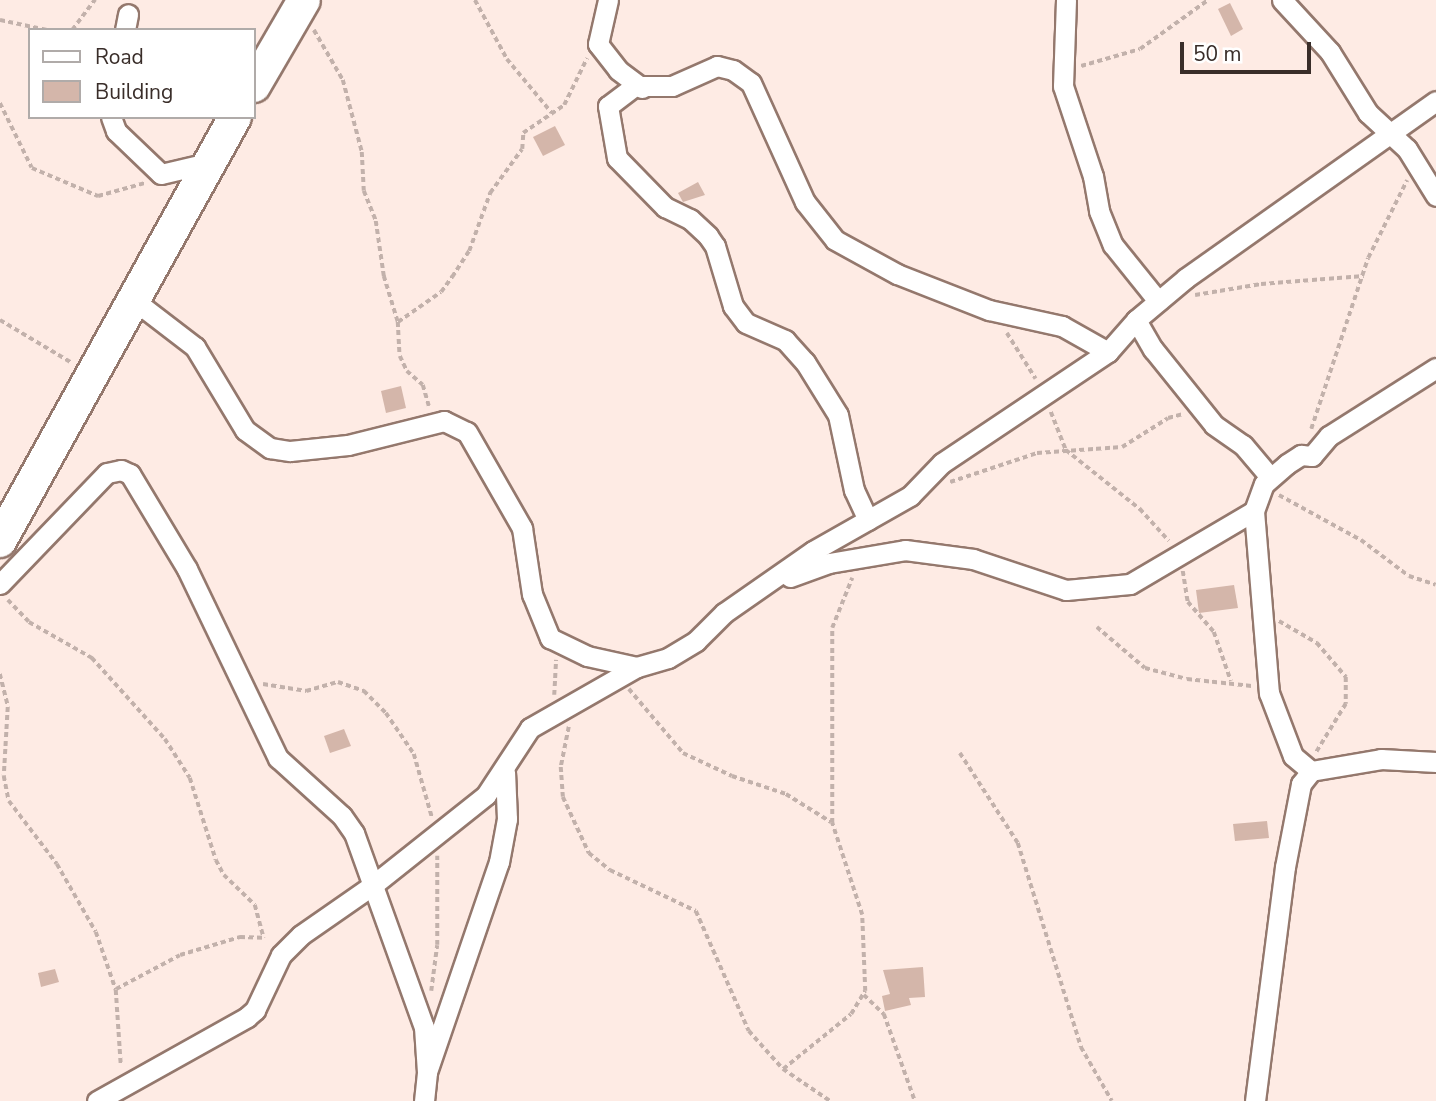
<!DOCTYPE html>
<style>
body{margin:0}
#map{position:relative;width:1436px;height:1101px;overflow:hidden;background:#feebe4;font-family:"Nunito Sans",sans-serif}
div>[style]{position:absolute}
.building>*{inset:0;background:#d4b6aa}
.path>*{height:3.5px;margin-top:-1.75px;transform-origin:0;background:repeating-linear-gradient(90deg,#c2b1ab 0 5px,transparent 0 8.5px)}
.roads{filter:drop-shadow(2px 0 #94786d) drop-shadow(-2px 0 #94786d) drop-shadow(0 2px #94786d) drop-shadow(0 -2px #94786d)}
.minor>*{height:19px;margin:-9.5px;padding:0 9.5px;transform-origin:9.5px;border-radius:9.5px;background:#fff}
.trunk>*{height:32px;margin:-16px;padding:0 16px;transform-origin:16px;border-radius:16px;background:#fff}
span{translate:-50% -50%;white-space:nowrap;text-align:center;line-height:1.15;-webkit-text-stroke:7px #fff;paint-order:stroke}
.legend{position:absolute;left:28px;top:28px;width:228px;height:91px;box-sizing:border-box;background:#fff;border:2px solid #b0aba9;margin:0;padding:9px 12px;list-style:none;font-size:21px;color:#392d29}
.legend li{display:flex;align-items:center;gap:14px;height:35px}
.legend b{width:35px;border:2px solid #b0aba9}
.scale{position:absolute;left:1180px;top:42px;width:131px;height:32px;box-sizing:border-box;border:4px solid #392d29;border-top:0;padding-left:9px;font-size:21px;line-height:24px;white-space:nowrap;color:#392d29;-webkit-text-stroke:5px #fff;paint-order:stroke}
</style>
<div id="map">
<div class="building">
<div style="clip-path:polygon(1230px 3px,1243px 29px,1231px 36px,1218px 9px)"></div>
<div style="clip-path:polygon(555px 126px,565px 145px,543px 156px,533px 137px)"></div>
<div style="clip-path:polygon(698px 182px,705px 195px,683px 202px,678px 193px)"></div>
<div style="clip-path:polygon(401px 386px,406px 408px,386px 413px,381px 391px)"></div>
<div style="clip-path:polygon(1234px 585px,1238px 608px,1199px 613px,1196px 590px)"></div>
<div style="clip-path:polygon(344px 729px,351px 746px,330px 753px,324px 736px)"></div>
<div style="clip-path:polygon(1267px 821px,1269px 838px,1235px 841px,1233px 824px)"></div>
<div style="clip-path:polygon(923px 967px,925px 997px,909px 998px,911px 1005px,885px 1011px,882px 996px,890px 994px,883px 970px)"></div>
<div style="clip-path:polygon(55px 969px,59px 982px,41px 987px,38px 973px)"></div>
</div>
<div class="path">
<div style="left:475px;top:0;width:67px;rotate:61.5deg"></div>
<div style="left:507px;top:59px;width:70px;rotate:50.2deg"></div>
<div style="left:0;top:20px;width:48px;rotate:12deg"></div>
<div style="left:72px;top:30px;width:38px;rotate:-53deg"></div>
<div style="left:314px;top:30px;width:58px;rotate:59.9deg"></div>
<div style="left:343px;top:80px;width:74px;rotate:75.2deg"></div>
<div style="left:362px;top:152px;width:39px;rotate:87deg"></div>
<div style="left:364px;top:191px;width:32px;rotate:68deg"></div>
<div style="left:376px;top:221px;width:56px;rotate:81.7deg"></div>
<div style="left:384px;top:276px;width:48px;rotate:73.1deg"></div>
<div style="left:398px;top:322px;width:34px;rotate:87deg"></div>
<div style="left:400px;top:356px;width:17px;rotate:65deg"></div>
<div style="left:407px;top:371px;width:21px;rotate:41deg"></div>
<div style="left:423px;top:385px;width:22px;rotate:74deg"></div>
<div style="left:1081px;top:66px;width:61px;rotate:-16.1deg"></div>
<div style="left:1140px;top:49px;width:84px;rotate:-35.8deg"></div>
<div style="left:0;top:103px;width:72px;rotate:63.8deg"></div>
<div style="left:32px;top:168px;width:72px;rotate:23deg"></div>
<div style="left:98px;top:196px;width:49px;rotate:-15.5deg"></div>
<div style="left:1195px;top:295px;width:67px;rotate:-9.5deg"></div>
<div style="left:1261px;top:284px;width:103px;rotate:-4.4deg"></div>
<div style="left:0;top:320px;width:84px;rotate:30.8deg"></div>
<div style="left:398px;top:322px;width:52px;rotate:-34.9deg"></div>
<div style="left:441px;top:292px;width:19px;rotate:-54deg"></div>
<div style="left:452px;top:277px;width:31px;rotate:-57deg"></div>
<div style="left:469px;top:251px;width:62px;rotate:-70.1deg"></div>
<div style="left:490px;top:193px;width:54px;rotate:-54deg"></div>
<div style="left:522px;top:149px;width:16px;rotate:-86deg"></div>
<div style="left:523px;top:133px;width:50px;rotate:-34.3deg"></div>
<div style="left:564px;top:105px;width:52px;rotate:-63.9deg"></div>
<div style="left:1007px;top:333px;width:54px;rotate:57.8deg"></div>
<div style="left:1051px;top:412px;width:41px;rotate:68.5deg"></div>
<div style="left:1066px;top:450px;width:95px;rotate:38.6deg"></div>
<div style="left:1140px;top:509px;width:43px;rotate:47.8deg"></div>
<div style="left:1311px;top:429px;width:180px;rotate:-71.6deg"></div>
<div style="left:1368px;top:258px;width:87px;rotate:-63.4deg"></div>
<div style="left:950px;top:482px;width:92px;rotate:-18.4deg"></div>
<div style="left:1037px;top:453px;width:85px;rotate:-4deg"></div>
<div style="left:1122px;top:447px;width:54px;rotate:-32.2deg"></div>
<div style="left:1168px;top:418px;width:16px;rotate:-15deg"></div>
<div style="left:1279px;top:495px;width:94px;rotate:28.8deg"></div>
<div style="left:1361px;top:540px;width:60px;rotate:36.9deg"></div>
<div style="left:1409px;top:576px;width:28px;rotate:18deg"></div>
<div style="left:1183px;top:571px;width:31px;rotate:81deg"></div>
<div style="left:1188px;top:602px;width:40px;rotate:49deg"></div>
<div style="left:1214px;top:632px;width:52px;rotate:70.9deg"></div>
<div style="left:8px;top:600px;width:30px;rotate:46deg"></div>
<div style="left:29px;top:622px;width:73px;rotate:29.7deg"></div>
<div style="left:92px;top:658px;width:109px;rotate:48deg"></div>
<div style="left:165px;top:739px;width:46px;rotate:57.3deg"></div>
<div style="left:190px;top:778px;width:86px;rotate:72.4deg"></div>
<div style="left:216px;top:860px;width:17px;rotate:62deg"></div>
<div style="left:224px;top:875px;width:43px;rotate:44.1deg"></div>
<div style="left:255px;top:905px;width:34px;rotate:75deg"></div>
<div style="left:1279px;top:621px;width:44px;rotate:30.1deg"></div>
<div style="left:1317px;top:643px;width:45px;rotate:49.5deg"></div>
<div style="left:1346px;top:677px;width:27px;rotate:90deg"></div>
<div style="left:1346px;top:704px;width:57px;rotate:121.5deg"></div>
<div style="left:1097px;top:627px;width:63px;rotate:40.5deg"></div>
<div style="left:1145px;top:668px;width:43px;rotate:14.7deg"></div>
<div style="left:1187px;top:679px;width:65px;rotate:6.1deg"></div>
<div style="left:0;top:674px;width:34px;rotate:76deg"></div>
<div style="left:8px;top:707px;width:69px;rotate:93.3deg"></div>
<div style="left:4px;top:776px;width:25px;rotate:79deg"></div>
<div style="left:9px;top:801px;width:79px;rotate:52.7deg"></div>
<div style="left:57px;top:864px;width:78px;rotate:60.2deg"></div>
<div style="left:96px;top:932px;width:61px;rotate:71deg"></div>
<div style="left:116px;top:990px;width:76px;rotate:86.2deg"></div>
<div style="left:263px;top:684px;width:44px;rotate:9.2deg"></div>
<div style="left:306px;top:691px;width:33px;rotate:-16deg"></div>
<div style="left:338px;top:682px;width:28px;rotate:19deg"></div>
<div style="left:364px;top:691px;width:31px;rotate:45deg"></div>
<div style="left:386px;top:713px;width:50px;rotate:55.7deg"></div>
<div style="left:414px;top:754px;width:66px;rotate:74.1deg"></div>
<div style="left:629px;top:689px;width:84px;rotate:49.8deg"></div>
<div style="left:683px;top:753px;width:54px;rotate:25.1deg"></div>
<div style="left:732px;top:776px;width:57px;rotate:18.4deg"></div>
<div style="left:786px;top:794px;width:53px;rotate:31.9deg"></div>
<div style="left:554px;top:695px;width:35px;rotate:-87deg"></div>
<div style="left:569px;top:727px;width:41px;rotate:101.3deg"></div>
<div style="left:561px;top:767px;width:30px;rotate:86deg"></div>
<div style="left:563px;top:797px;width:62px;rotate:65.1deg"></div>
<div style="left:589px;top:853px;width:27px;rotate:39deg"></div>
<div style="left:610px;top:870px;width:95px;rotate:25.5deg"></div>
<div style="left:696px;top:911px;width:131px;rotate:66.2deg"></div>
<div style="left:749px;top:1031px;width:51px;rotate:48.2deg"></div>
<div style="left:783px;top:1069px;width:57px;rotate:34.2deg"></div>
<div style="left:960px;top:753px;width:107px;rotate:57.2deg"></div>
<div style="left:1018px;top:843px;width:214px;rotate:72.8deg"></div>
<div style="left:1081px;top:1047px;width:62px;rotate:60.1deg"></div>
<div style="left:116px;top:989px;width:72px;rotate:-28deg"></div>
<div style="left:180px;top:955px;width:63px;rotate:-16.7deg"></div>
<div style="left:240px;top:937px;width:25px;rotate:2deg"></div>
<div style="left:431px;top:991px;width:46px;rotate:-82.6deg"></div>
<div style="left:437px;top:945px;width:89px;rotate:-90deg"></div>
<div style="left:864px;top:995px;width:28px;rotate:44deg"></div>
<div style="left:884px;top:1014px;width:92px;rotate:70.4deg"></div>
<div style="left:783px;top:1069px;width:87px;rotate:-39deg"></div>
<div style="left:851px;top:1014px;width:27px;rotate:-59deg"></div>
<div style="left:865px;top:991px;width:76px;rotate:-92.3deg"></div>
<div style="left:862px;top:915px;width:97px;rotate:-108.1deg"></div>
<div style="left:832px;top:823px;width:195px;rotate:-90deg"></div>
<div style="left:832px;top:628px;width:54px;rotate:-68.2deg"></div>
</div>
<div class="roads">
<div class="minor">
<div style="left:608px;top:0;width:45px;rotate:102.8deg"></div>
<div style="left:598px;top:44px;width:33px;rotate:52deg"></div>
<div style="left:618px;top:70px;width:26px;rotate:37deg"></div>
<div style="left:639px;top:86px;width:33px"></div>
<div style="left:672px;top:86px;width:49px;rotate:-24deg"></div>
<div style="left:717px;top:66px;width:16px;rotate:14deg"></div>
<div style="left:733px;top:70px;width:22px;rotate:36deg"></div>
<div style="left:751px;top:83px;width:131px;rotate:65.6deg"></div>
<div style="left:805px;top:202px;width:48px;rotate:51.7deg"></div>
<div style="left:835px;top:240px;width:71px;rotate:28.7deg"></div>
<div style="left:897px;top:274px;width:99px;rotate:21.4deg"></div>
<div style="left:989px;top:310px;width:75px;rotate:12.4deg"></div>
<div style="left:1062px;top:326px;width:53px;rotate:29.5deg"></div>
<div style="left:1066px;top:0;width:86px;rotate:92deg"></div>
<div style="left:1063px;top:86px;width:95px;rotate:71.6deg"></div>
<div style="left:1093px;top:176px;width:36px;rotate:80deg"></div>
<div style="left:1099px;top:211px;width:37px;rotate:68deg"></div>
<div style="left:1113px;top:245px;width:72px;rotate:51.2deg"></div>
<div style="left:1282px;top:0;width:71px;rotate:47.3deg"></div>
<div style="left:1330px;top:52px;width:72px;rotate:58.1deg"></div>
<div style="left:1368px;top:113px;width:53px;rotate:42.7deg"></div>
<div style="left:1407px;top:149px;width:55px;rotate:58.3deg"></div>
<div style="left:125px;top:30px;width:16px;rotate:-79deg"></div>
<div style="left:642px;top:88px;width:7px;rotate:-153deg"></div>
<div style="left:636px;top:85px;width:35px;rotate:143deg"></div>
<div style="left:608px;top:106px;width:53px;rotate:80.2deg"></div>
<div style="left:617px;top:158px;width:69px;rotate:45.6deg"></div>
<div style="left:665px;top:207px;width:28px;rotate:26deg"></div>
<div style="left:690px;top:219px;width:25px;rotate:43deg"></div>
<div style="left:708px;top:236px;width:12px;rotate:55deg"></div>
<div style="left:715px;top:246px;width:63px;rotate:73.3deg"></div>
<div style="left:733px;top:306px;width:21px;rotate:53deg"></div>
<div style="left:746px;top:323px;width:43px;rotate:23.6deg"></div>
<div style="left:785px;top:340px;width:30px;rotate:48deg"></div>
<div style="left:805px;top:362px;width:62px;rotate:58.1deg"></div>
<div style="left:838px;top:415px;width:77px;rotate:78deg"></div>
<div style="left:854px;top:490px;width:33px;rotate:65deg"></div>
<div style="left:111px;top:117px;width:15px;rotate:70deg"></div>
<div style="left:116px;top:131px;width:62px;rotate:43.7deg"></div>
<div style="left:161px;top:174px;width:48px;rotate:-13.2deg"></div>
<div style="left:135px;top:301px;width:76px;rotate:37.5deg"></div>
<div style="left:195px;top:347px;width:97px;rotate:58.9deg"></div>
<div style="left:245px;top:430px;width:31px;rotate:36deg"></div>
<div style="left:270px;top:448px;width:20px;rotate:9deg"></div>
<div style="left:290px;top:451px;width:58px;rotate:-5.9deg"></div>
<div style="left:348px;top:445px;width:99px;rotate:-14deg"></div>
<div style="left:444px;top:421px;width:25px;rotate:26deg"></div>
<div style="left:467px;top:432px;width:111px;rotate:60.2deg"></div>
<div style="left:522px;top:528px;width:67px;rotate:81.4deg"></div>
<div style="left:532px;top:594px;width:48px;rotate:67.8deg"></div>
<div style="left:550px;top:638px;width:41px;rotate:25.9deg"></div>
<div style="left:587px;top:656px;width:51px;rotate:12.4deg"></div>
<div style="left:637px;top:667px;width:32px;rotate:-16deg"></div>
<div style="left:668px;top:658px;width:33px;rotate:-31deg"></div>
<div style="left:696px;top:641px;width:40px;rotate:-45deg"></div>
<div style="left:724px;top:613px;width:108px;rotate:-34.9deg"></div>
<div style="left:813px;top:551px;width:112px;rotate:-29.6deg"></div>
<div style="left:910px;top:496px;width:46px;rotate:-45.9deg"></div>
<div style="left:942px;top:463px;width:200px;rotate:-33.8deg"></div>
<div style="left:1108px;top:352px;width:43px;rotate:-48.8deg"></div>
<div style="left:1136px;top:320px;width:65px;rotate:-40deg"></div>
<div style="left:1186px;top:278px;width:306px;rotate:-35.3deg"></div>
<div style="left:1136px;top:320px;width:34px;rotate:60deg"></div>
<div style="left:1153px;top:349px;width:97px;rotate:51.2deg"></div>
<div style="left:1214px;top:425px;width:35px;rotate:35deg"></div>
<div style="left:1243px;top:445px;width:42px;rotate:49.8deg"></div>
<div style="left:1254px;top:511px;width:183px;rotate:85.3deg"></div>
<div style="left:1269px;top:693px;width:67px;rotate:69.1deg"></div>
<div style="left:1293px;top:756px;width:23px;rotate:40deg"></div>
<div style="left:1311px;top:771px;width:71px;rotate:-9.7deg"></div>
<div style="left:1381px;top:759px;width:55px;rotate:3.1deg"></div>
<div style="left:790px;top:577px;width:41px;rotate:-19.7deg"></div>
<div style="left:829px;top:563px;width:77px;rotate:-9.7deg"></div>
<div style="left:905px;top:550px;width:69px;rotate:7.5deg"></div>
<div style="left:973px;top:559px;width:98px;rotate:18.4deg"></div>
<div style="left:1066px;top:590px;width:64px;rotate:-5.4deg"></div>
<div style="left:1130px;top:584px;width:144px;rotate:-30.5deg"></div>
<div style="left:1254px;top:511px;width:29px;rotate:-70deg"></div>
<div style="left:1264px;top:484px;width:30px;rotate:-41deg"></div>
<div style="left:1287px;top:464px;width:17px;rotate:-33deg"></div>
<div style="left:1301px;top:455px;width:11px;rotate:5deg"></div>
<div style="left:1312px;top:456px;width:26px;rotate:-50deg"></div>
<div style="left:1329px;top:436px;width:127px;rotate:-32.4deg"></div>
<div style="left:0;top:584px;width:154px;rotate:-46.1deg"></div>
<div style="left:107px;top:473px;width:14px;rotate:-12deg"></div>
<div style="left:121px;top:470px;width:10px;rotate:24deg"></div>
<div style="left:130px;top:474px;width:111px;rotate:59deg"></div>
<div style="left:187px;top:569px;width:210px;rotate:64.3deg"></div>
<div style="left:278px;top:758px;width:86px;rotate:42.2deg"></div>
<div style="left:342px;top:816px;width:21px;rotate:55deg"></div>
<div style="left:354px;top:833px;width:206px;rotate:70.2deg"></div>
<div style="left:424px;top:1027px;width:45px;rotate:86.2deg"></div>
<div style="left:97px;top:1101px;width:172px;rotate:-29.2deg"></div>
<div style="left:247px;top:1017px;width:11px;rotate:-41deg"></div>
<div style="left:255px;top:1010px;width:61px;rotate:-64.7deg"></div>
<div style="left:281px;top:955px;width:28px;rotate:-45deg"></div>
<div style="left:301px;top:935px;width:88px;rotate:-34.8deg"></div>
<div style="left:373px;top:885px;width:144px;rotate:-38.5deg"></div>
<div style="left:486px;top:795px;width:80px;rotate:-56.7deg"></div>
<div style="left:530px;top:728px;width:123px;rotate:-29.7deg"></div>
<div style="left:424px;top:1101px;width:29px;rotate:-84deg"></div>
<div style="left:427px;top:1072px;width:222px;rotate:-71.1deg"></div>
<div style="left:499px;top:862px;width:44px;rotate:-79.5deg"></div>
<div style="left:507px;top:819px;width:47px;rotate:-92.4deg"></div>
<div style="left:1255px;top:1101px;width:236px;rotate:-82.7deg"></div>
<div style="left:1285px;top:867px;width:85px;rotate:-79.1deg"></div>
<div style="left:1301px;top:784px;width:16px;rotate:-52deg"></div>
</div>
<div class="trunk">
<div style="left:254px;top:86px;width:99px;rotate:-59.8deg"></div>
<div style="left:0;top:541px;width:485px;rotate:-61deg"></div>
</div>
</div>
<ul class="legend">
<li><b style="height:9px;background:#fff"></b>Road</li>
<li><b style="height:19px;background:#d4b6aa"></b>Building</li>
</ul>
<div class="scale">50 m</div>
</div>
